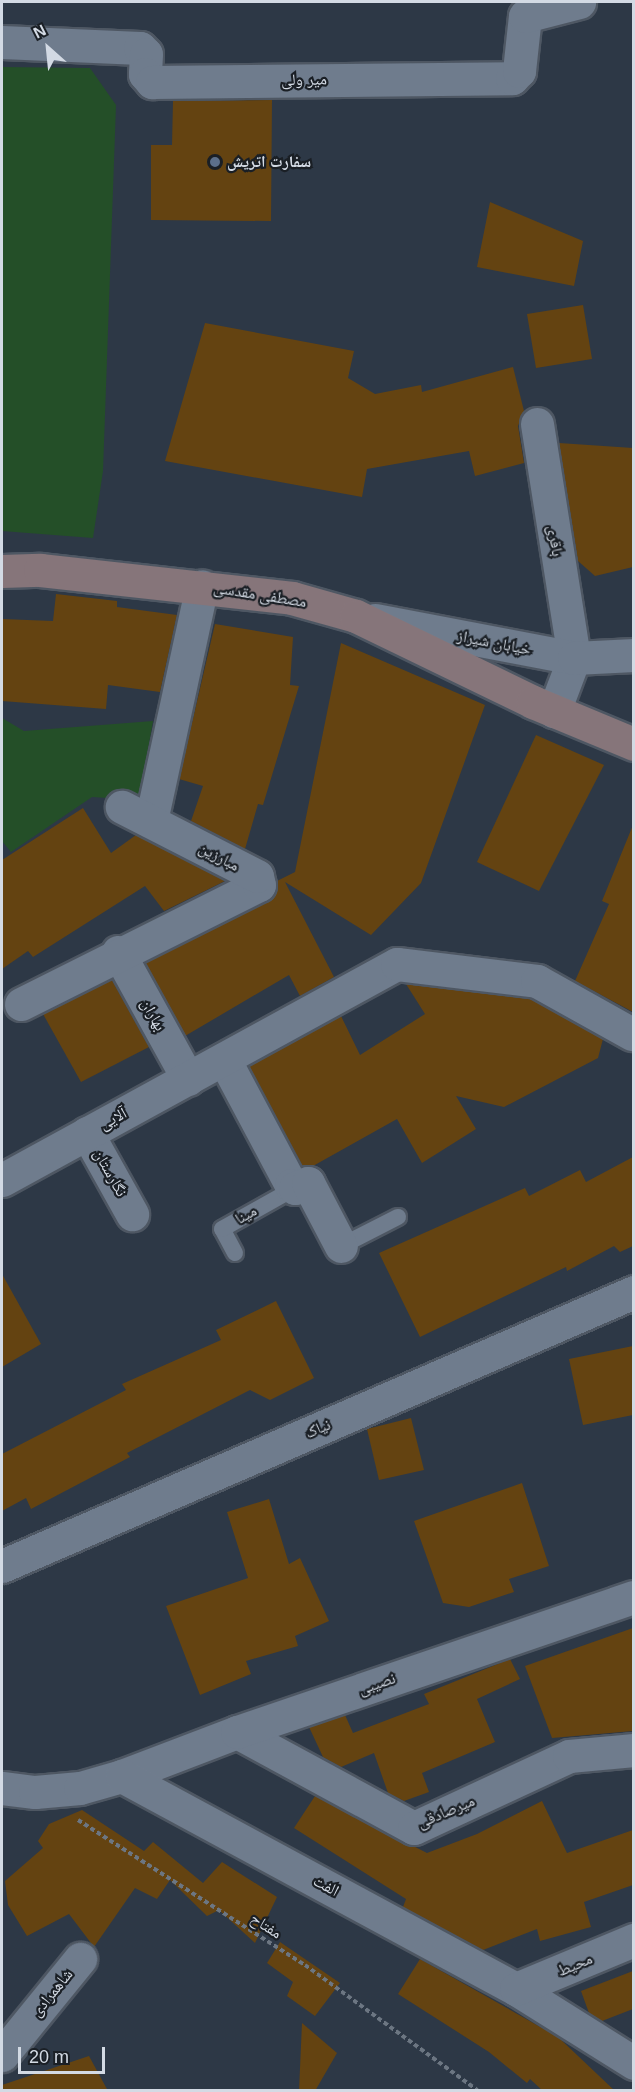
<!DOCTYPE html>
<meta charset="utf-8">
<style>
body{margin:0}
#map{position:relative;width:635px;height:2092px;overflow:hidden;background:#2d3846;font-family:Helvetica,"Noto Naskh Arabic",sans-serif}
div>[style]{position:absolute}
.green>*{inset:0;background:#244f28}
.building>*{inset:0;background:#644311}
.path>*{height:4px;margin-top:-2px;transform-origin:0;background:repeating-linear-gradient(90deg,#6c7682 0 4.5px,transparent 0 7.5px)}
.roads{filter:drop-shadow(2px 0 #4e5763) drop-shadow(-2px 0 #4e5763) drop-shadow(0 2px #4e5763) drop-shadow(0 -2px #4e5763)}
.lane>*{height:16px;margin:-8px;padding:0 8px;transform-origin:8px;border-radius:8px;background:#6f7c8d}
.street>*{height:33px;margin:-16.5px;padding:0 16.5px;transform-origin:16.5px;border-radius:16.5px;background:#6f7c8d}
.secondary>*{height:33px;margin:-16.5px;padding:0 16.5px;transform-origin:16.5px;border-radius:16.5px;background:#86757a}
.dots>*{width:16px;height:16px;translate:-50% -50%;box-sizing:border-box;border:3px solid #1a1f25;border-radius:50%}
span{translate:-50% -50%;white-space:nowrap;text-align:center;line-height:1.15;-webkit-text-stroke:4.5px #1a1f25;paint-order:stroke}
.street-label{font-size:16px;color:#d3dae4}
.poi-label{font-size:16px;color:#d3dae4;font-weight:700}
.left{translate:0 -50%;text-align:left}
.frame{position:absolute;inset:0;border:3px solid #d3dae4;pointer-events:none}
.north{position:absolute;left:18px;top:18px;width:60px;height:60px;-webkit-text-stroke:4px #1a1f25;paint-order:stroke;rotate:333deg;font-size:16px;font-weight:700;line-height:24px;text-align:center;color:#d3dae4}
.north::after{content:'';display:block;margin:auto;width:21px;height:27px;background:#d3dae4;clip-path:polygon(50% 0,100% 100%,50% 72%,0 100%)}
.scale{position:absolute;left:18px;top:2047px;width:87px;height:27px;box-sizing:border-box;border:3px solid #d3dae4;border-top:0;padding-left:8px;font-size:18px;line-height:21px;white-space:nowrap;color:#d3dae4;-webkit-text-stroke:4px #1a1f25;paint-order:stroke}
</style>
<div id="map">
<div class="green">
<div style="clip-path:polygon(2px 67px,90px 68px,116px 105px,103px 471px,93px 538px,2px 531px)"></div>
<div style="clip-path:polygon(2px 718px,24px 731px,153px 721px,139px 800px,92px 797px,11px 852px,2px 841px)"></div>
</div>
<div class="building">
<div style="clip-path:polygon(272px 100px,271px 221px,151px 220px,151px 145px,172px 145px,173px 101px)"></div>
<div style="clip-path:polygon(490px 202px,583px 241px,574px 286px,477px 267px)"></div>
<div style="clip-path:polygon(583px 305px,592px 359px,536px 368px,527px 314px)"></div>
<div style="clip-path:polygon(205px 323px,354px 351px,348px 378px,375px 394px,421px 385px,422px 392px,513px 367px,524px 411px,518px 426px,524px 463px,475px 476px,469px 451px,367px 469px,362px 497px,165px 461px)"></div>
<div style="clip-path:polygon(559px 443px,633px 448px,633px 567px,595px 576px,578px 561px)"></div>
<div style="clip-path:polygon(56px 594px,117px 601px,117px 607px,177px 615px,160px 692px,108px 685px,106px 709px,2px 701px,2px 619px,53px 621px)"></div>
<div style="clip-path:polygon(215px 624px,293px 637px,290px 685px,299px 686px,263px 805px,258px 804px,245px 849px,191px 821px,203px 786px,179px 779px)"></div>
<div style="clip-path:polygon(341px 643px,485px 705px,421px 883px,371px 935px,285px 882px,334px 977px,300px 996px,289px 975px,185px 1036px,145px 963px,267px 902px,274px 896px,277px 881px,295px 872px)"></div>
<div style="clip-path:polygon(536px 735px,604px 765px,539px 891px,477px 862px)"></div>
<div style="clip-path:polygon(83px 808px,111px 853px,136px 835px,225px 881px,164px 911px,145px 886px,33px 957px,28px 951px,2px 969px,2px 860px)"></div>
<div style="clip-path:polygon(633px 825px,633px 1012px,575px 981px,609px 904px,602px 901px)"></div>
<div style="clip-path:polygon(112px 980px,149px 1047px,81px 1082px,43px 1014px)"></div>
<div style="clip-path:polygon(406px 984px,531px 999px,603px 1039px,598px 1058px,504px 1107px,456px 1096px,476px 1129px,422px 1163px,397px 1119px,313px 1166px,302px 1165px,249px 1066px,341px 1016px,360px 1055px,425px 1014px)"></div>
<div style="clip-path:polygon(633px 1157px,633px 1246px,620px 1252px,614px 1246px,567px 1271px,566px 1267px,420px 1337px,379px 1253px,525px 1188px,529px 1196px,580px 1170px,586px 1182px)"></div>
<div style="clip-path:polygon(2px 1274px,41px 1344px,2px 1367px)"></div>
<div style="clip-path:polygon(276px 1301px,314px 1378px,270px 1400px,250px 1390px,127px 1453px,130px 1457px,31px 1509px,26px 1498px,2px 1511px,2px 1454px,126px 1390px,122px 1384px,221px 1340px,216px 1330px)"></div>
<div style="clip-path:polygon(633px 1346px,633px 1415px,583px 1425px,569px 1359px)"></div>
<div style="clip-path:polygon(411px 1418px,424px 1470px,379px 1480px,367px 1429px)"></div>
<div style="clip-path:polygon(522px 1483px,549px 1566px,509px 1579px,514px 1592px,469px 1607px,443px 1603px,414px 1521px)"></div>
<div style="clip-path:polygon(269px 1499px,289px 1564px,300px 1558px,329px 1621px,295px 1636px,298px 1646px,246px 1661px,251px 1674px,200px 1695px,166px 1606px,248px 1578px,227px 1512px)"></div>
<div style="clip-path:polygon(633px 1628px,633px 1731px,552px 1738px,525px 1666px)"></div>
<div style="clip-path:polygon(510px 1659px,520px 1679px,477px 1699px,495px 1742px,422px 1773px,429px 1792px,404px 1801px,388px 1793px,374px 1753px,341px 1767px,323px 1757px,309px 1727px,345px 1715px,353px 1733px,429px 1704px,424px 1694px)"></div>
<div style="clip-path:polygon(315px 1796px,427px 1853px,477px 1834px,542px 1801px,567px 1853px,633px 1830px,633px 1885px,584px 1902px,591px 1927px,540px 1941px,537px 1929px,483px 1950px,403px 1907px,406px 1899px,294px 1828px)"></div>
<div style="clip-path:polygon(82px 1810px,144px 1851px,153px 1842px,203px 1883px,222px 1862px,277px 1897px,255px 1943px,219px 1910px,207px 1916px,170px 1880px,157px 1899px,135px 1888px,94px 1947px,69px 1914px,27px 1936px,8px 1905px,5px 1881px,43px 1848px,38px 1841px,49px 1824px)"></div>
<div style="clip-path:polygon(280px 1942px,340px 1983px,315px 2016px,287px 1996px,293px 1982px,267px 1963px)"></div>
<div style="clip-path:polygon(420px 1959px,558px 2037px,615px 2091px,543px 2091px,530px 2079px,527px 2083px,489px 2052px,398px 1994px)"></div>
<div style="clip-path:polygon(633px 1971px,633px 2009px,602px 2021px,589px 2013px,581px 1991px)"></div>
<div style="clip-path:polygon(302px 2023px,337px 2053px,315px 2091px,299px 2091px)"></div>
<div style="clip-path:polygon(89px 2056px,108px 2091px,2px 2091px,2px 2085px)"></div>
</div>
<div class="path">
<div style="left:78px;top:1820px;width:269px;rotate:32.6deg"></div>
<div style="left:305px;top:1965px;width:213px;rotate:36deg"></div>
</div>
<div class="roads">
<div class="lane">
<div style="left:341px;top:1246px;width:64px;rotate:-27deg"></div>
<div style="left:235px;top:1253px;width:27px;rotate:-118deg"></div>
<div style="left:222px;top:1229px;width:84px;rotate:-29.3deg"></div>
</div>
<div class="street">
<div style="left:2px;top:42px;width:138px;rotate:2.5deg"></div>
<div style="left:140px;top:48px;width:8px;rotate:45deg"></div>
<div style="left:146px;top:54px;width:20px;rotate:93deg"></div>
<div style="left:145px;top:74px;width:11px;rotate:49deg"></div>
<div style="left:152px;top:82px;width:360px;rotate:-0.6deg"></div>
<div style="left:512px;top:78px;width:10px;rotate:-45deg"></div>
<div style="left:519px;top:71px;width:55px;rotate:-83.8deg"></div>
<div style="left:525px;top:16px;width:56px;rotate:-14.5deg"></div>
<div style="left:537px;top:424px;width:237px;rotate:81deg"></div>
<div style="left:574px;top:658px;width:57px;rotate:110.7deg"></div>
<div style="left:375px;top:620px;width:203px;rotate:10.8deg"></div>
<div style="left:574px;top:658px;width:60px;rotate:-2.9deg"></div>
<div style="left:151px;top:821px;width:240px;rotate:-77.8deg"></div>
<div style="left:118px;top:952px;width:145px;rotate:61.1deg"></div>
<div style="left:21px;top:1004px;width:266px;rotate:-26.6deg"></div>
<div style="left:259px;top:885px;width:9px;rotate:-103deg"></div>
<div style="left:257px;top:876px;width:152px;rotate:-152.9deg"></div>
<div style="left:224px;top:1059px;width:143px;rotate:62deg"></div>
<div style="left:291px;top:1185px;width:5px;rotate:37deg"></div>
<div style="left:295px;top:1188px;width:14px;rotate:-21deg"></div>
<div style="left:308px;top:1183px;width:71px;rotate:62.4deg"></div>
<div style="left:87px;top:1133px;width:93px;rotate:60.9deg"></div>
<div style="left:2px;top:1180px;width:450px;rotate:-28.7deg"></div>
<div style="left:397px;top:964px;width:141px;rotate:6.9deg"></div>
<div style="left:537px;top:981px;width:109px;rotate:29.2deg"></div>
<div style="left:2px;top:1566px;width:689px;rotate:-23.44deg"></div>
<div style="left:237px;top:1732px;width:201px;rotate:28.5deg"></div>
<div style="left:414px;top:1828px;width:171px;rotate:-24.9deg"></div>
<div style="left:569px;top:1756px;width:65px;rotate:-5.3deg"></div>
<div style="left:122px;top:1776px;width:123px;rotate:-20.9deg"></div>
<div style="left:237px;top:1732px;width:419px;rotate:-18.8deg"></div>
<div style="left:2px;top:1788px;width:33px;rotate:7deg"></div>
<div style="left:35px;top:1792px;width:45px;rotate:-5.1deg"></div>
<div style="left:80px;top:1788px;width:44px;rotate:-15.9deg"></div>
<div style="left:122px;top:1776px;width:448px;rotate:28.4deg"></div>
<div style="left:516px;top:1989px;width:139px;rotate:32.1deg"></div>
<div style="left:516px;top:1989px;width:128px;rotate:-22.6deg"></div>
<div style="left:2px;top:2055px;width:124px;rotate:-50.9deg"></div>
</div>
<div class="secondary">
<div style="left:2px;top:571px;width:38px;rotate:-2deg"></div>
<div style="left:40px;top:570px;width:254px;rotate:6.3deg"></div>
<div style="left:292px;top:598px;width:66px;rotate:15.7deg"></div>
<div style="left:356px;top:616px;width:197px;rotate:25.9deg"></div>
<div style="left:533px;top:702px;width:109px;rotate:22.6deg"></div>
</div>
</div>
<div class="dots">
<div style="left:215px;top:162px;background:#5c6f8a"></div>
</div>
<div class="street-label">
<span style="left:304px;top:80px;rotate:-1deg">میر ولی</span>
<span style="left:555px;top:541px;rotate:81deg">باقری</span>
<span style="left:260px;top:595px;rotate:9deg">مصطفی مقدسی</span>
<span style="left:494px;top:643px;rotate:11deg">خیابان شیراز</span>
<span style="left:219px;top:857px;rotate:28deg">مبارزین</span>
<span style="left:153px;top:1015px;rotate:61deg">بهاران</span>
<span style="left:113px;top:1119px;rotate:-28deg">آلایی</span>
<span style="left:110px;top:1173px;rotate:61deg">نگارستان</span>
<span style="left:246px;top:1215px;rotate:-30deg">مینا</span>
<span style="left:318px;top:1429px;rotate:-23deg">نیاک</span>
<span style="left:377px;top:1684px;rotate:-19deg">نصیبی</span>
<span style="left:446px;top:1812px;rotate:-23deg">میرصادقی</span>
<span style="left:326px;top:1886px;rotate:28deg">الفت</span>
<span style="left:266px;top:1926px;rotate:33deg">مفتاح</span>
<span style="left:575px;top:1965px;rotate:-23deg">محیط</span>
<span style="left:52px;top:1993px;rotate:-51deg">شاهمرادی</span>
</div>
<div class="poi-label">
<span class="left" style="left:227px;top:162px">سفارت اتریش</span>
</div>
<div class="frame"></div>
<div class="north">N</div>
<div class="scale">20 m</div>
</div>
